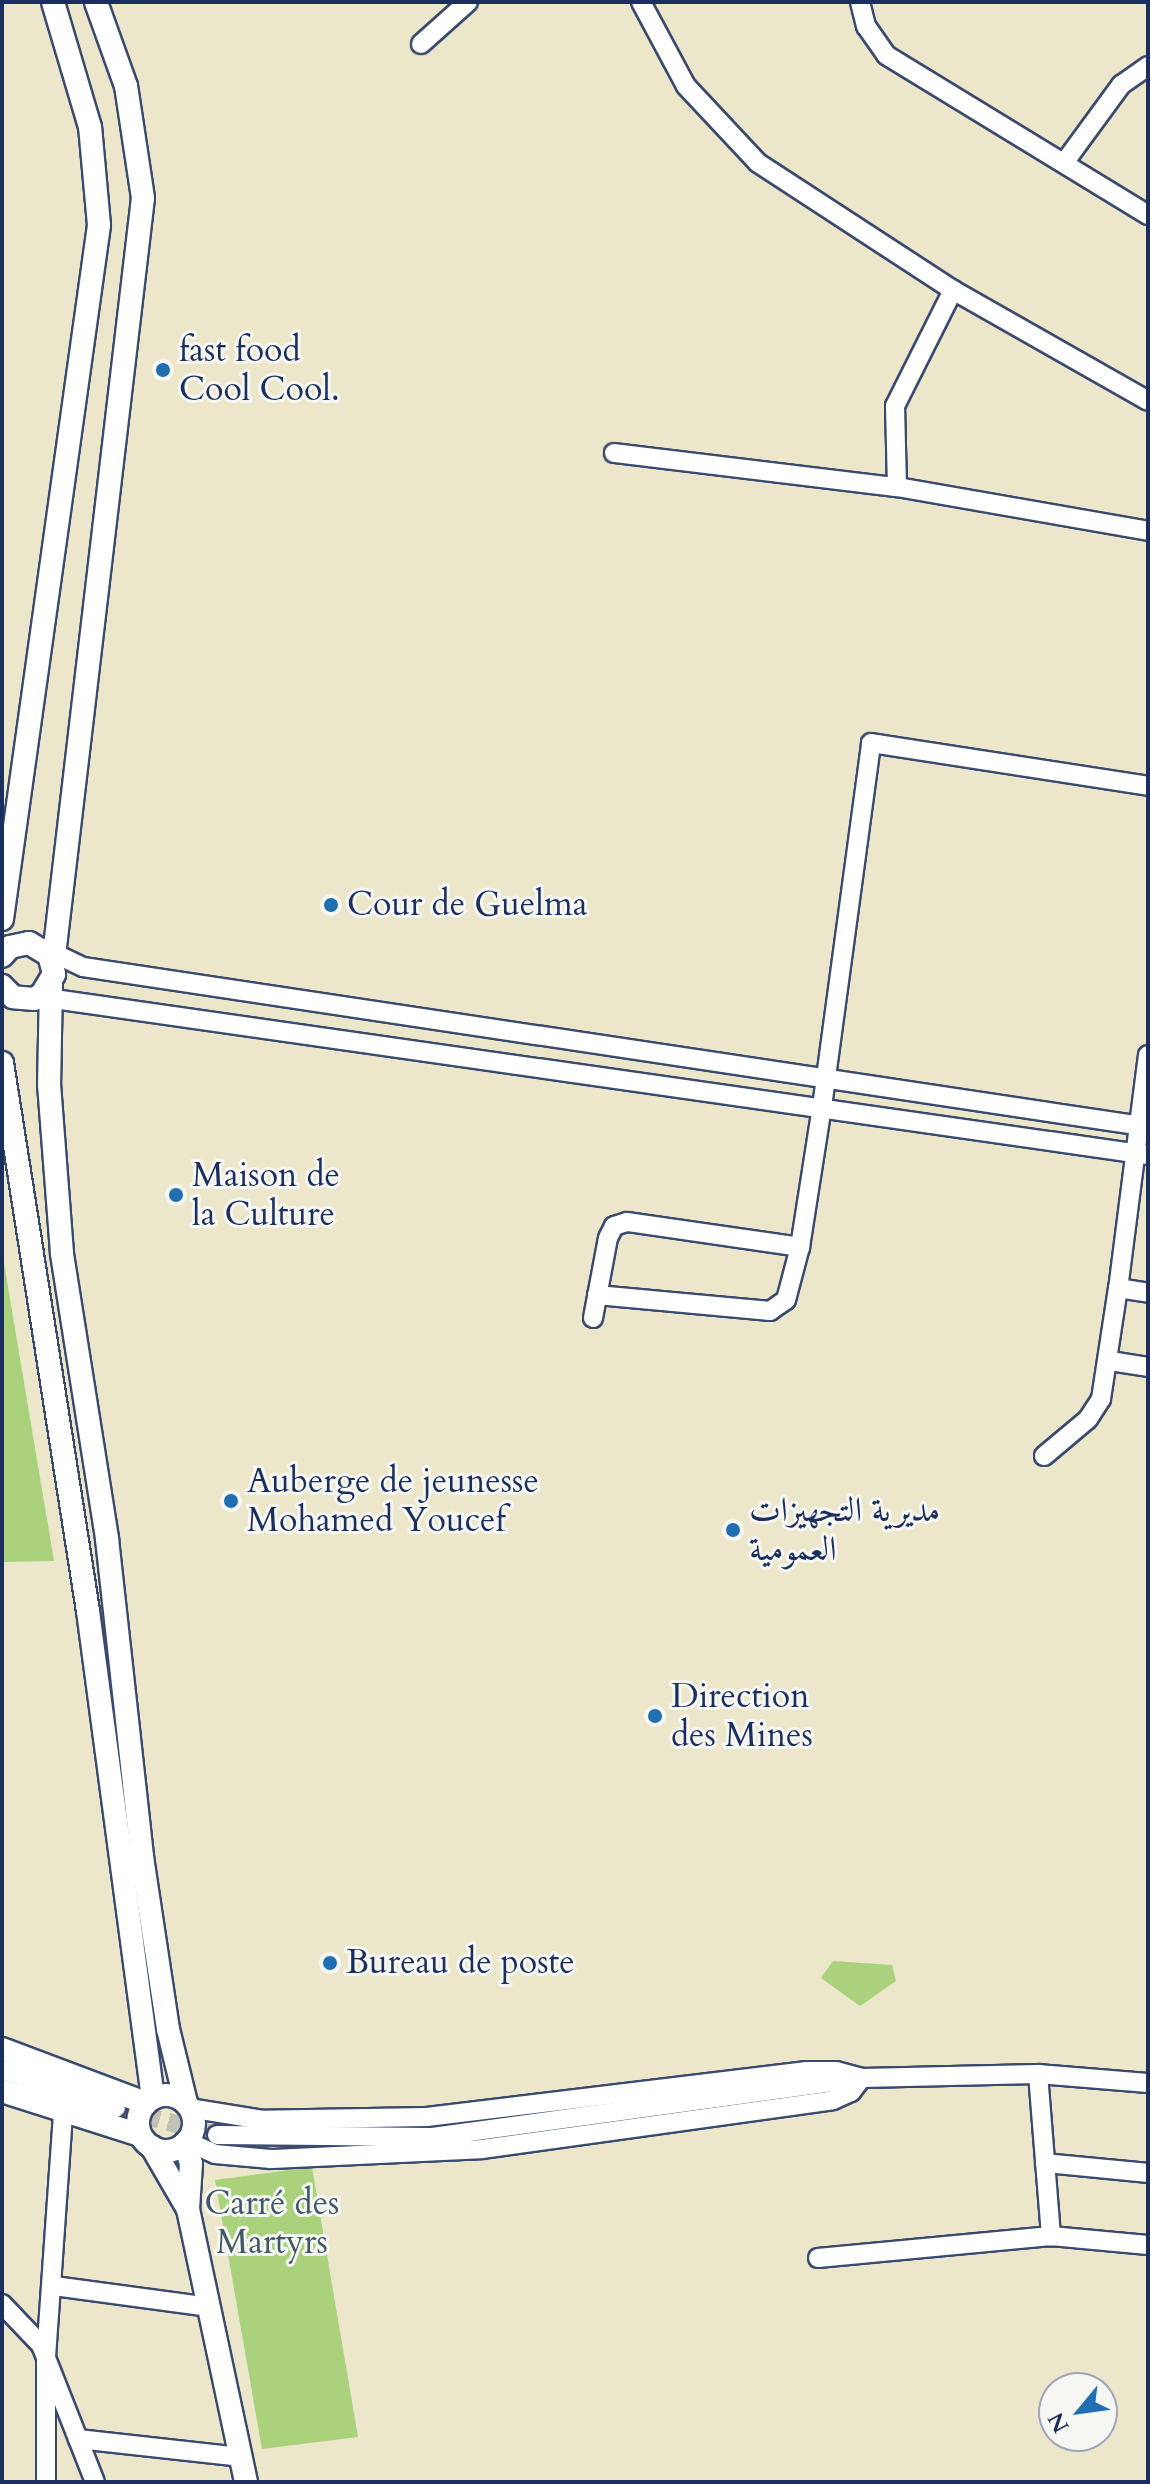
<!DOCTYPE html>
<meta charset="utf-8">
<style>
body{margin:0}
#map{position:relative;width:1150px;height:2484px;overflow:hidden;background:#ece6cb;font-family:Cardo,Amiri,serif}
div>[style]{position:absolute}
.green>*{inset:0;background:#aad27d}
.minor-tunnel>*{height:18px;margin-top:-9px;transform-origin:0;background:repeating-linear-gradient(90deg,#c2c1b5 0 18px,transparent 0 27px)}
.roads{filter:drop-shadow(2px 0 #3a4a6e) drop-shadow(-2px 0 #3a4a6e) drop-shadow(0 2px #3a4a6e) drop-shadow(0 -2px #3a4a6e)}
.minor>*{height:18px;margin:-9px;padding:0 9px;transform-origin:9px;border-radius:9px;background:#fff}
.tertiary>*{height:22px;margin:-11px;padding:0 11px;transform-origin:11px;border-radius:11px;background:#fff}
.tertiary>.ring{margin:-11px;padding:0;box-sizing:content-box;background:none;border:22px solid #fff;border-radius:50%}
.dots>*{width:22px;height:22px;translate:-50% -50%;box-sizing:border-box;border:4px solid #f6f6f2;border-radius:50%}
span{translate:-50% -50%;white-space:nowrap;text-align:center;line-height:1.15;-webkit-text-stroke:6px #f6f6f2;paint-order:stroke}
.poi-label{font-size:34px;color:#1b2f5e}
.left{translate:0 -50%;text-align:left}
.park-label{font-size:34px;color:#3f5866}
.frame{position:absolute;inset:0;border:4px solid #1b2f5e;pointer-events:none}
.north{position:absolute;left:1038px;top:2372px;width:80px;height:80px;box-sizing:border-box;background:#f6f6f2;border:2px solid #9ea6b7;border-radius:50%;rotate:241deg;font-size:22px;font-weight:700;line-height:32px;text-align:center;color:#1b2f5e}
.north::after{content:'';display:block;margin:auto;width:28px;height:36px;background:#1f6fb2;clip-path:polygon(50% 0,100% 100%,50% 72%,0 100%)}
</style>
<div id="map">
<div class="green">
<div style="clip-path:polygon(2px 1257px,3px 1257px,54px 1561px,2px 1562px)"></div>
<div style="clip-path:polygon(833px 1961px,892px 1965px,896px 1981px,860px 2006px,821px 1978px)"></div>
<div style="clip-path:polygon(312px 2167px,358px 2437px,262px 2449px,215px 2180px)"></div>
</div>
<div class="minor-tunnel">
<div style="left:116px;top:2108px;width:105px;rotate:15deg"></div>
</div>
<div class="roads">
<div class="minor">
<div style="left:641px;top:2px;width:95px;rotate:61.8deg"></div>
<div style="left:686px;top:86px;width:105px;rotate:46.9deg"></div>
<div style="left:758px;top:163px;width:233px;rotate:33.1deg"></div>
<div style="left:953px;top:290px;width:224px;rotate:29.6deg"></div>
<div style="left:860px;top:2px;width:25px;rotate:76deg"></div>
<div style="left:866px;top:26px;width:35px;rotate:55deg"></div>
<div style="left:886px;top:55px;width:307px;rotate:31.4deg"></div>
<div style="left:421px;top:44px;width:63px;rotate:-41.8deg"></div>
<div style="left:1064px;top:163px;width:97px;rotate:-53.8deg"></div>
<div style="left:1121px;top:85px;width:33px;rotate:-35deg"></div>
<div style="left:614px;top:453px;width:285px;rotate:6.9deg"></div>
<div style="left:897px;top:487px;width:255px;rotate:9.9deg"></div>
<div style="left:897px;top:487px;width:81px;rotate:-91.4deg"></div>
<div style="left:895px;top:406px;width:130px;rotate:-63.4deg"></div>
<div style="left:43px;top:948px;width:44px;rotate:25.4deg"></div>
<div style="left:83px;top:967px;width:1077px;rotate:8.54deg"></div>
<div style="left:40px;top:997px;width:1119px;rotate:8.12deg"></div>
<div style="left:1148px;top:1055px;width:235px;rotate:97.3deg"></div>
<div style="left:1118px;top:1288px;width:30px;rotate:9deg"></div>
<div style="left:597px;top:1295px;width:174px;rotate:5.3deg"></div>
<div style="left:770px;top:1311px;width:19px;rotate:-35deg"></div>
<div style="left:786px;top:1300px;width:55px;rotate:-75.2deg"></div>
<div style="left:800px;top:1247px;width:142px;rotate:-81.1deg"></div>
<div style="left:822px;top:1107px;width:367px;rotate:-82.3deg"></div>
<div style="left:871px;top:743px;width:280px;rotate:8.8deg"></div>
<div style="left:593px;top:1318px;width:81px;rotate:-79.4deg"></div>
<div style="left:608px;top:1238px;width:13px;rotate:-63deg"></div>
<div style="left:614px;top:1226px;width:14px;rotate:-17deg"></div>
<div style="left:627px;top:1222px;width:175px;rotate:8.2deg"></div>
<div style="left:1110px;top:1361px;width:38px;rotate:9deg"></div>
<div style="left:1044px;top:1456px;width:57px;rotate:-40.1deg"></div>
<div style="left:1088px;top:1419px;width:24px;rotate:-57deg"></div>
<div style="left:1101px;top:1399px;width:112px;rotate:-81.3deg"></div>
<div style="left:2px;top:2070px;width:120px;rotate:18.4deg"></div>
<div style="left:1038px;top:2074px;width:163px;rotate:85.4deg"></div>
<div style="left:217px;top:2135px;width:215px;rotate:0.5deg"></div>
<div style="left:432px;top:2137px;width:434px;rotate:-7.8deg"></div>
<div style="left:862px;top:2078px;width:176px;rotate:-1.3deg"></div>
<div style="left:1038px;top:2074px;width:110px;rotate:4.7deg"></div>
<div style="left:186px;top:2141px;width:32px;rotate:24deg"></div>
<div style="left:215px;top:2154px;width:56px;rotate:5.1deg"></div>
<div style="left:271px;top:2159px;width:211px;rotate:-2.7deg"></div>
<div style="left:482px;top:2149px;width:354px;rotate:-7.9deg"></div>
<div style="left:833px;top:2100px;width:20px;rotate:-24deg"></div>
<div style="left:851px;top:2092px;width:18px;rotate:-52deg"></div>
<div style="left:862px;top:2078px;width:27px;rotate:-165deg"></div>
<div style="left:836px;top:2071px;width:29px;rotate:180deg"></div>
<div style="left:807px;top:2071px;width:383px;rotate:173.1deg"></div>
<div style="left:427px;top:2117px;width:164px;rotate:179deg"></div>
<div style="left:263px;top:2120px;width:75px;rotate:-170.8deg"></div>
<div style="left:1045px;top:2163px;width:103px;rotate:5.5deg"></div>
<div style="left:818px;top:2258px;width:234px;rotate:-5.4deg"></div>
<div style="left:1051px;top:2236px;width:97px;rotate:5.3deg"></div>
<div style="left:54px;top:2286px;width:157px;rotate:7.7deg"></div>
<div style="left:2px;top:2304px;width:57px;rotate:46.4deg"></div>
<div style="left:41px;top:2345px;width:147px;rotate:68.5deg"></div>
<div style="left:78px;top:2439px;width:163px;rotate:6.3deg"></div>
<div style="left:46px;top:2482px;width:125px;rotate:-90deg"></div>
<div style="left:46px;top:2357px;width:246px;rotate:-86deg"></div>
</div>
<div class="tertiary">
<div style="left:2px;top:919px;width:701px;rotate:-82.04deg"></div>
<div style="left:99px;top:225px;width:98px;rotate:-95.2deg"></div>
<div style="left:90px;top:127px;width:130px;rotate:-106.5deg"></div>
<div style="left:2px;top:956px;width:12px;rotate:-48deg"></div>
<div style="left:10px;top:947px;width:19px;rotate:-12deg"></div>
<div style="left:29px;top:943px;width:23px;rotate:31deg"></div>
<div style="left:49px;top:955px;width:20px;rotate:75deg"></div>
<div style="left:54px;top:974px;width:23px;rotate:121deg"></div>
<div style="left:42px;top:994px;width:9px;rotate:148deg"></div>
<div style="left:34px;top:999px;width:21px;rotate:-175deg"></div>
<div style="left:13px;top:997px;width:16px;rotate:-135deg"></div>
<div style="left:53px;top:964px;width:771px;rotate:-83.3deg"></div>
<div style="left:143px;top:198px;width:113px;rotate:-98.6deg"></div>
<div style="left:126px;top:86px;width:89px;rotate:-109.7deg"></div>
<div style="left:51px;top:984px;width:100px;rotate:91.1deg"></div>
<div style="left:49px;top:1084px;width:170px;rotate:85.6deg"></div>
<div style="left:62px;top:1254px;width:289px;rotate:81deg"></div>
<div style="left:107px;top:1539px;width:320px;rotate:83.7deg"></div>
<div style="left:142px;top:1857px;width:174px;rotate:81.4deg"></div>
<div style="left:168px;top:2029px;width:76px;rotate:76.3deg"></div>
<div style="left:2px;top:1063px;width:555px;rotate:81.08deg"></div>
<div style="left:88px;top:1611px;width:490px;rotate:82.4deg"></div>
<div style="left:2px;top:2049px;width:154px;rotate:20.6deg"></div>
<div style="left:2px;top:2091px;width:145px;rotate:17.7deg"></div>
<div class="ring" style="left:138px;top:2095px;width:34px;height:34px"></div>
<div style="left:185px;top:2143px;width:22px;rotate:74deg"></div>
<div style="left:191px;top:2164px;width:45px;rotate:93.8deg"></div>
<div style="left:152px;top:2147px;width:72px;rotate:59.9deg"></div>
<div style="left:188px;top:2209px;width:279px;rotate:78deg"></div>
</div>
</div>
<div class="dots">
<div style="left:163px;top:370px;background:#1f6fb2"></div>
<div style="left:331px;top:905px;background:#1f6fb2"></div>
<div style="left:176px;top:1195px;background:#1f6fb2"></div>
<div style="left:231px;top:1501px;background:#1f6fb2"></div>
<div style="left:733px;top:1530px;background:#1f6fb2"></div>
<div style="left:655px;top:1716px;background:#1f6fb2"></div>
<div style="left:330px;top:1963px;background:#1f6fb2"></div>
</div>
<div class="poi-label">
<span class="left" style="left:179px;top:370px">fast food<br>Cool Cool.</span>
<span class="left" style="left:347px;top:905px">Cour de Guelma</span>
<span class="left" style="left:192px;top:1195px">Maison de<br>la Culture</span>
<span class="left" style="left:247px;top:1501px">Auberge de jeunesse<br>Mohamed Youcef</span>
<span class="left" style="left:749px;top:1530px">مديرية التجهيزات<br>العمومية</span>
<span class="left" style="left:671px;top:1716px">Direction<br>des Mines</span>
<span class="left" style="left:346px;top:1963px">Bureau de poste</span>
</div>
<div class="park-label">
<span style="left:272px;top:2223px">Carré des<br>Martyrs</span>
</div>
<div class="frame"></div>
<div class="north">N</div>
</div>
